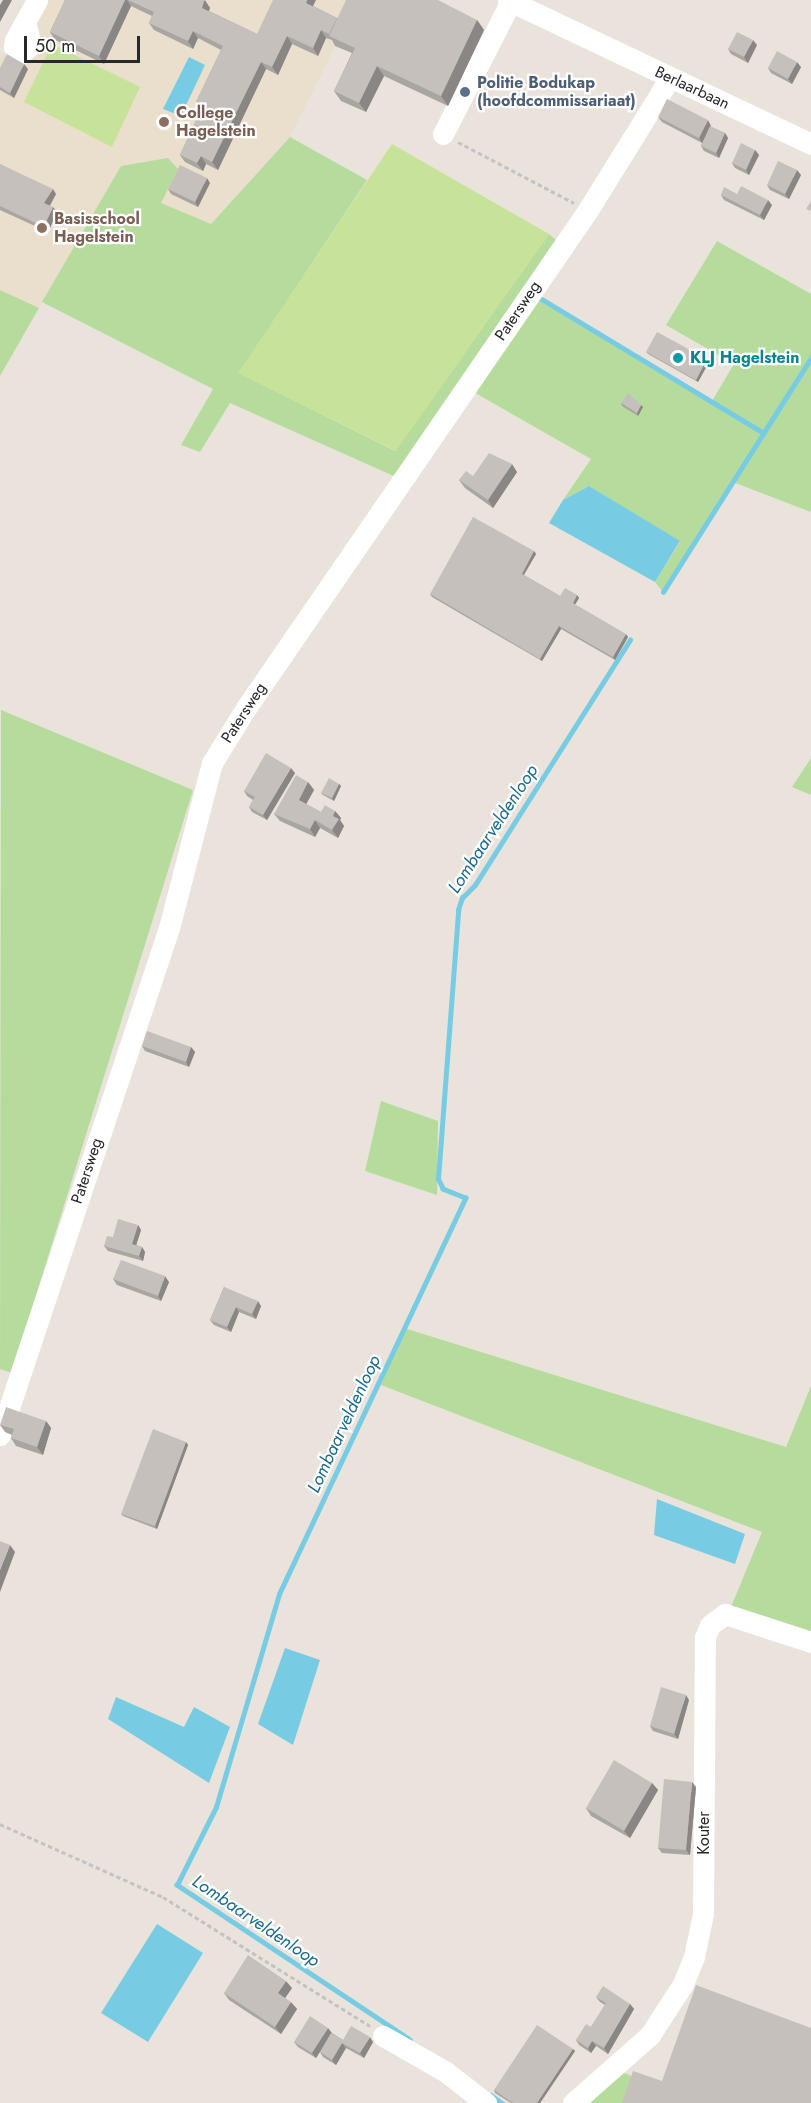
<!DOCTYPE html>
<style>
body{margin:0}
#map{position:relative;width:811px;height:2103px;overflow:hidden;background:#eae3db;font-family:Jost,sans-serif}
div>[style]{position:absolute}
.education>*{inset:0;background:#eadfcc}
.green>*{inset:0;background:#b5dc9c}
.pitch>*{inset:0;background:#c7e299}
.water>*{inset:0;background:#77cce3}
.stream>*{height:4.5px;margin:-2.25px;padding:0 2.25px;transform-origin:2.25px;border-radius:2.25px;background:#77cce3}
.path>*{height:3px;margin-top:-1.5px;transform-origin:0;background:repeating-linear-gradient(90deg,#c3c3c3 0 4.5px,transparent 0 7.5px)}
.minor>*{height:21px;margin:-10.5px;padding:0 10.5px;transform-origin:10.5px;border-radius:10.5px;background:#fff}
.wall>*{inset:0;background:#a9a5a1}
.shaded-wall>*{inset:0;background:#8a8683}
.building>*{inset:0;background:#c5c0bb}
.dots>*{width:16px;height:16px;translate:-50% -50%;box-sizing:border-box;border:3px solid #fff;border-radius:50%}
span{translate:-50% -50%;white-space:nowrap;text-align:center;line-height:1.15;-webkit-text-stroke:4.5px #fff;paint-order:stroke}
.service-label{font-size:16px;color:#4e5e75;font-weight:700}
.left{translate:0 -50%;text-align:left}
.street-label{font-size:16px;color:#282828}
.education-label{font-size:16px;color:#785e54;font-weight:700}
.culture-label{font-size:16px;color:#0d838f;font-weight:700}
.water-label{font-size:18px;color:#196a8c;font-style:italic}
.scale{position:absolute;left:24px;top:36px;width:116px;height:27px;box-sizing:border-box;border:3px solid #282828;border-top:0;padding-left:8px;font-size:18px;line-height:21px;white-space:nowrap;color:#282828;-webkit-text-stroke:4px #fff;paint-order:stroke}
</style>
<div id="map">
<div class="education">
<div style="clip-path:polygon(47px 0,358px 0,290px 137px,211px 224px,161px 203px,178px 169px,121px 166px,39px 308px,0 290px,0 56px,2px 52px,22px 60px,31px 28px)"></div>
</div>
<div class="green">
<div style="clip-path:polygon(290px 137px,367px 180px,239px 373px,395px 451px,549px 234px,556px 240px,396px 477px,230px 403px,200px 452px,181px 445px,213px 389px,42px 302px,121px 166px,168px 158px,178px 169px,161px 203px,211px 224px)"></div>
<div style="clip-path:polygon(717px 241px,811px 294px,811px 512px,733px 482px,663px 592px,655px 582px,680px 542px,589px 486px,563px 500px,591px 459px,470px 390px,533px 293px,712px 401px,734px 364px,666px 325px)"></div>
<div style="clip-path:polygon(0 290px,39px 308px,0 376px)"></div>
<div style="clip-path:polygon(1px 710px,193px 790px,12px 1373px,0 1369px)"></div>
<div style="clip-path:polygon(811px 758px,811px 795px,792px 787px)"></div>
<div style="clip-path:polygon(381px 1101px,438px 1121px,437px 1195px,365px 1171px)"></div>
<div style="clip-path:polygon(404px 1328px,786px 1447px,811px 1386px,811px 1634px,731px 1607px,762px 1532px,381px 1385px)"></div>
<div style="clip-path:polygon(624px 2073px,632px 2076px,623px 2103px,587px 2103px)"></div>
</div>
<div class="pitch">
<div style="clip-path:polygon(52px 44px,140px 87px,112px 147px,24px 102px)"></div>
<div style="clip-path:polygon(392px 144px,549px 234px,396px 451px,238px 373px)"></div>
</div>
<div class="water">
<div style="clip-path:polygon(189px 57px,205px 65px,181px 116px,163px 109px)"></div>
<div style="clip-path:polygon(589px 486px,680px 541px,655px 582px,549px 523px,563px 500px)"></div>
<div style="clip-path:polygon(657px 1499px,745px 1534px,735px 1564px,654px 1535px)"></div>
<div style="clip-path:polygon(285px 1648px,320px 1660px,293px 1745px,258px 1724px)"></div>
<div style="clip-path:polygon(116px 1697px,184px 1727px,194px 1707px,230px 1727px,209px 1783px,108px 1719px)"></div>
<div style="clip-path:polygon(157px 1924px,203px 1953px,148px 2042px,101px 2013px)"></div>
</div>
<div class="stream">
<div style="left:535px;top:295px;width:267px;rotate:31.1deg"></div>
<div style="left:663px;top:592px;width:277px;rotate:-57.7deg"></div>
<div style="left:410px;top:2040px;width:280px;rotate:-146.4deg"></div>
<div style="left:177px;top:1885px;width:87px;rotate:-63.4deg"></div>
<div style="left:216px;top:1807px;width:222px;rotate:-73.5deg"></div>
<div style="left:279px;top:1594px;width:438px;rotate:-64.8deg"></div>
<div style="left:465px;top:1198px;width:24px;rotate:-158deg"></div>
<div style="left:443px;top:1189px;width:11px;rotate:-117deg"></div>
<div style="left:438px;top:1179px;width:270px;rotate:-85.7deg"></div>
<div style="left:458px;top:910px;width:13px;rotate:-72deg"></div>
<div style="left:462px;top:898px;width:18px;rotate:-45deg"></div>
<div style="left:475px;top:885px;width:290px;rotate:-57.7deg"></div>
<div style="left:491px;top:2095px;width:14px;rotate:36deg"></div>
</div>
<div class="path">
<div style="left:458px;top:142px;width:131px;rotate:27.7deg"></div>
<div style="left:0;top:1824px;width:179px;rotate:24.1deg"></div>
<div style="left:163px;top:1897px;width:244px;rotate:31.9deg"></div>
</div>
<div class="minor">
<div style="left:508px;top:0;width:335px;rotate:25.4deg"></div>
<div style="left:25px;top:22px;width:24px;rotate:75deg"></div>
<div style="left:31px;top:45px;width:12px;rotate:138deg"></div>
<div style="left:22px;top:53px;width:10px;rotate:-143deg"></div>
<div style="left:14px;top:47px;width:7px;rotate:-82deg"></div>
<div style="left:15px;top:40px;width:21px;rotate:-61deg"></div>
<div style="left:25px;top:22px;width:25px;rotate:-61deg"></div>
<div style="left:443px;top:134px;width:149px;rotate:-62.9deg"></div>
<div style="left:0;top:1435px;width:534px;rotate:-71.57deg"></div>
<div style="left:169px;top:928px;width:171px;rotate:-75.4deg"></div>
<div style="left:212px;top:763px;width:65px;rotate:-58.3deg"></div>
<div style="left:246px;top:708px;width:604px;rotate:-55.52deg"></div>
<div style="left:588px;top:210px;width:155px;rotate:-58.2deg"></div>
<div style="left:383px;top:2036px;width:73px;rotate:29.7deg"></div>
<div style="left:446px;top:2072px;width:51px;rotate:37.8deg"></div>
<div style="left:573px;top:2103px;width:103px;rotate:-41.4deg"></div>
<div style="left:650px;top:2035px;width:61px;rotate:-57.1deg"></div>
<div style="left:683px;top:1984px;width:29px;rotate:-68deg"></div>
<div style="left:694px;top:1957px;width:44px;rotate:-78.2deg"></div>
<div style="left:703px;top:1914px;width:277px;rotate:-89.6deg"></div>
<div style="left:705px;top:1637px;width:13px;rotate:-67deg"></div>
<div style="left:710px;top:1625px;width:19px;rotate:-36deg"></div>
<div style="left:725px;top:1614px;width:90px;rotate:18deg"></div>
</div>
<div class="wall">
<div style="clip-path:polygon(65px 0,204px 0,210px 8px,209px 11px,257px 34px,313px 6px,337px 18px,477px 20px,484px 30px,448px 106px,384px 76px,366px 112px,341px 101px,334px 91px,352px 53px,335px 46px,332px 40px,326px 38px,318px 56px,292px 44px,278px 75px,266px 69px,218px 170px,206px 164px,203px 171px,185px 162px,180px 155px,201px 109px,196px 102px,221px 50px,198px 38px,193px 49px,154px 30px,149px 23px,152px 16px,131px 6px,104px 64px,55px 40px,50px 32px)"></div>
<div style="clip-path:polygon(757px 45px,748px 63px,731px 54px,728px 49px)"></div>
<div style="clip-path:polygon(801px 67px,792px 84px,771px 73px,768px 68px)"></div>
<div style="clip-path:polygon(0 68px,28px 69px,14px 98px,0 90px)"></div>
<div style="clip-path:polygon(658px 117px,711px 126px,711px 127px,725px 133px,728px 138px,719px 158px,704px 151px,701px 146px,702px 143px,662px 122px)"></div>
<div style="clip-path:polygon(755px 150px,759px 155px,749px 175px,735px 168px,732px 163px)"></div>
<div style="clip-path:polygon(0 164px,56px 194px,50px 206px,57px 212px,48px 232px,0 210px)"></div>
<div style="clip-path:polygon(801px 175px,789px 199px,770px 190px,767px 185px)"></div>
<div style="clip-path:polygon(210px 183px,198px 207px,171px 194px,168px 189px)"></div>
<div style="clip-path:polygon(737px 194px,772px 205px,764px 220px,724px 200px,721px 195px)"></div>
<div style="clip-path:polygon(646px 352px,709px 362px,698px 382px,648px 354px)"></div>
<div style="clip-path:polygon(621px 403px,643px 407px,638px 416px,622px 406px)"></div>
<div style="clip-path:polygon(517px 472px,493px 508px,465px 488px,459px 480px)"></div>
<div style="clip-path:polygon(534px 551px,536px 554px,524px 575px,560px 596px,577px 595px,579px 598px,575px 605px,628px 637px,615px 660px,561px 629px,542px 661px,432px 597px,430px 594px)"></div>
<div style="clip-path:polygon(295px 773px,267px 820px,252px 812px,249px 807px,253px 800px,247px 796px,244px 791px)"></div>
<div style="clip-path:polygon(308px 782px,314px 790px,306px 804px,321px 812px,335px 811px,341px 818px,340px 820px,344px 826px,338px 838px,320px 828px,315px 837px,280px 821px,274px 814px)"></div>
<div style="clip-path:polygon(339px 784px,341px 786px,334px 801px,323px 795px,321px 793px)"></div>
<div style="clip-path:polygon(142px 1046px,191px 1047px,195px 1052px,189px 1067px,145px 1051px)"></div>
<div style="clip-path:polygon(138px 1225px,141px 1230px,136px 1245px,142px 1247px,145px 1252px,143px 1261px,108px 1251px,104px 1246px,113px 1237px)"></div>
<div style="clip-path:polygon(113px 1279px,169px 1282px,161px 1301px,117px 1285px)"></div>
<div style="clip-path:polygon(224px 1287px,261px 1306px,256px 1319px,239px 1312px,231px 1332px,214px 1325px,210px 1320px)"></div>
<div style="clip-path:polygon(46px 1421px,51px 1428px,43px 1455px,16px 1446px,11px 1438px,12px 1435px,5px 1432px,0 1425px)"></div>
<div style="clip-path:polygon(186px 1442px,188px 1445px,157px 1529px,123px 1516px,121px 1514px)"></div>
<div style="clip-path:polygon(689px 1700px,678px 1739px,653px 1731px,650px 1726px)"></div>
<div style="clip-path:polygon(652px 1783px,658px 1790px,630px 1838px,591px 1816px,586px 1808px)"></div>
<div style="clip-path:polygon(696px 1787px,690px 1855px,662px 1853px,658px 1848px)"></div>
<div style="clip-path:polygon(292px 1988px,285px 1998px,297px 2009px,281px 2034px,229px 2000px,224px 1993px)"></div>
<div style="clip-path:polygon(596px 1997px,630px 2004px,634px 2009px,608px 2054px,596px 2046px,591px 2053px,579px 2045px,576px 2040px,591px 2027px,605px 2005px,600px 2002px)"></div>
<div style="clip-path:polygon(332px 2033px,343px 2040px,373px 2042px,364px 2058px,346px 2048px,336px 2065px,323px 2057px,320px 2052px,321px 2050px,316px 2058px,298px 2047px,294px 2042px)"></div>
<div style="clip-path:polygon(573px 2049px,575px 2051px,540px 2103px,511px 2103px,495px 2093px,494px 2090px)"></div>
</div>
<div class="shaded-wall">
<div style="clip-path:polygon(3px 0,12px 0,0 22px,0 5px)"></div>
<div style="clip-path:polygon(125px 0,127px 0,131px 6px,104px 64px,99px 56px)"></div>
<div style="clip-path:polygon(205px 0,210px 8px,207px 15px,202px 8px)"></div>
<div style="clip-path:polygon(307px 0,316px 0,311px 10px,306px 3px)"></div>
<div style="clip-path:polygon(477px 20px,484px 30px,448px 106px,441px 96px)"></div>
<div style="clip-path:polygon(321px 30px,326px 38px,318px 56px,313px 48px)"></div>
<div style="clip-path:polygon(193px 31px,198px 38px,193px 49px,188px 41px)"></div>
<div style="clip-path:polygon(287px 36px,292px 44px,278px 75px,272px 67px)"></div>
<div style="clip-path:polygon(753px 40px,757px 45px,748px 63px,744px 57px)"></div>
<div style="clip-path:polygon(261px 62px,266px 69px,218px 170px,212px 162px)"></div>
<div style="clip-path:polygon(797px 62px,801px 67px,792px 84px,788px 79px)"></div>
<div style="clip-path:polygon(24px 64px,28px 69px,14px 98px,10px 93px)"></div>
<div style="clip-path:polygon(377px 66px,384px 76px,366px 112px,359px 103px)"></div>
<div style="clip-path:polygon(708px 120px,711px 126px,702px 143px,699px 138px)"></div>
<div style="clip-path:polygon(725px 133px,728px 138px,719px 158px,716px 153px)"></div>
<div style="clip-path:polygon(755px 150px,759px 155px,749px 175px,746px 170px)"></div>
<div style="clip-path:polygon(201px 156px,206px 164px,203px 171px,197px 163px)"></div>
<div style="clip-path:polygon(797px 170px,801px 175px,789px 199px,785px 194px)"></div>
<div style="clip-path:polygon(207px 178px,210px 183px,198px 207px,195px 202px)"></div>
<div style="clip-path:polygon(53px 189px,56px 194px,48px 208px,44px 203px)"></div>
<div style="clip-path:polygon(768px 200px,772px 205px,764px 220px,760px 215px)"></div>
<div style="clip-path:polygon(53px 207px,57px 212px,48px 232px,44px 227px)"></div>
<div style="clip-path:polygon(707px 359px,709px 362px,698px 382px,696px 380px)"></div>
<div style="clip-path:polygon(641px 405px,643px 407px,638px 416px,637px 413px)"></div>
<div style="clip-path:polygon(512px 464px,517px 472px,493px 508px,488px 500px)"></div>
<div style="clip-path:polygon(534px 551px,536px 554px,523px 576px,522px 574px)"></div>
<div style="clip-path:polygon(577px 595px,579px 598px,574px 606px,573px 603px)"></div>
<div style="clip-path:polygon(559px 626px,561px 629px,542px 661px,540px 659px)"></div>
<div style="clip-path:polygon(626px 634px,628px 637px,615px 660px,613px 657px)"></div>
<div style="clip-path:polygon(291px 768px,295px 773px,267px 820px,263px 815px)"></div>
<div style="clip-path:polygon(308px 782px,314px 790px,304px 808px,299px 800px)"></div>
<div style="clip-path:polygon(339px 784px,341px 786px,334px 801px,332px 798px)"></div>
<div style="clip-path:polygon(335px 811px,341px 818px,340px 820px,344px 826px,338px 838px,332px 830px,333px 816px)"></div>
<div style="clip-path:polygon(315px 820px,320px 828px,315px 837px,310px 829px)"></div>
<div style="clip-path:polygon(191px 1047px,195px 1052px,189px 1067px,186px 1062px)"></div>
<div style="clip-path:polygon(138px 1225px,141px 1230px,135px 1249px,132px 1244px)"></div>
<div style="clip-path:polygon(142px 1247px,145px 1252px,143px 1261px,139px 1256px)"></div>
<div style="clip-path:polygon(165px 1276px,169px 1282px,161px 1301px,158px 1296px)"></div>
<div style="clip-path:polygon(258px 1301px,261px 1306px,256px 1319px,252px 1314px)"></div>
<div style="clip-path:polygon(236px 1307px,239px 1312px,231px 1332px,227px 1327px)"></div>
<div style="clip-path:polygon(46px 1421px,51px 1428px,43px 1455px,37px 1447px)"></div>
<div style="clip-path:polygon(186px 1442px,188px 1445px,157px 1529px,155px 1526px)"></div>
<div style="clip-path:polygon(10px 1545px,15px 1552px,0 1592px,0 1570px)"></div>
<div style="clip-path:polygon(686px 1695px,689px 1700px,678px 1739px,674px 1734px)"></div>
<div style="clip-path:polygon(692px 1782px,696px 1787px,690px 1855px,686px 1850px)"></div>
<div style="clip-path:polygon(652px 1783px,658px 1790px,630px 1838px,624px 1831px)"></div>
<div style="clip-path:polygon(286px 1981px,292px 1988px,283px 2001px,278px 1993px)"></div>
<div style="clip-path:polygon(291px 2002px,297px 2009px,281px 2034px,275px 2027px)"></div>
<div style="clip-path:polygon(630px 2004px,634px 2009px,608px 2054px,604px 2048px)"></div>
<div style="clip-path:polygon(328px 2028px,332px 2033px,316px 2058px,312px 2053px)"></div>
<div style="clip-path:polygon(370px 2037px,373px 2042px,364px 2058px,360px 2053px)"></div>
<div style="clip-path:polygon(592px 2041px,596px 2046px,591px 2053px,588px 2048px)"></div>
<div style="clip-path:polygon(342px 2043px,346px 2048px,336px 2065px,332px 2060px)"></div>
<div style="clip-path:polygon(573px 2049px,575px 2051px,540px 2103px,537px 2103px)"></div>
</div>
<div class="building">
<div style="clip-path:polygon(65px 0,125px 0,99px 56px,50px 32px)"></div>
<div style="clip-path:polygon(128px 0,204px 0,202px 8px,257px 34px,273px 0,307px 0,306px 3px,337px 18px,329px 34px,321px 30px,313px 48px,287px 36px,272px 67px,261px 62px,212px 162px,201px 156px,197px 163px,180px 155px,203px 105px,196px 102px,223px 46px,193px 31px,188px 41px,149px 23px,154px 12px)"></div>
<div style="clip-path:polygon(346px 0,438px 0,477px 20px,441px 96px,377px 66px,359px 103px,334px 91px,355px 48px,329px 36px)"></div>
<div style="clip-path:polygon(737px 32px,753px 40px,744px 57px,728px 49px)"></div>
<div style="clip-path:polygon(777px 51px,797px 62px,788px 79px,768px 68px)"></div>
<div style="clip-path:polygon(7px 54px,24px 64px,10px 93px,0 87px,0 68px)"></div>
<div style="clip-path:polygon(667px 99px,708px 120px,699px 138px,658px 117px)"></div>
<div style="clip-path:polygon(710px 126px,725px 133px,716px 153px,701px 146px)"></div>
<div style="clip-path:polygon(741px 143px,755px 150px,746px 170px,732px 163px)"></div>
<div style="clip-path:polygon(778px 161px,797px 170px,785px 194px,767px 185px)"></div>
<div style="clip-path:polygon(0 164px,53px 189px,44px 203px,53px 207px,44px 227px,0 206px)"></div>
<div style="clip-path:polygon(180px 165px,207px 178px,195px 202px,168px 189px)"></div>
<div style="clip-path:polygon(741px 186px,768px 200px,760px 215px,721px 195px,724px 187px,737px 194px)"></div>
<div style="clip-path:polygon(811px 201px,811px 211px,806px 209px)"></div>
<div style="clip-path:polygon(657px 332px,707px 359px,696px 380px,646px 352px)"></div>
<div style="clip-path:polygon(628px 393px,641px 405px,637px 413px,621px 403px)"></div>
<div style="clip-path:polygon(489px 453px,512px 464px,488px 500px,459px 480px,466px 471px,473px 476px)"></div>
<div style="clip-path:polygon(473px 517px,534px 551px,522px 574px,560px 596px,565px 588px,577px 595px,573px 603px,626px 634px,613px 657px,559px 626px,540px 659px,430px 594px)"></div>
<div style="clip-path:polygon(266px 753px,291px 768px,263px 815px,249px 807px,255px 797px,244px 791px)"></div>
<div style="clip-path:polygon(296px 775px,308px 782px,299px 800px,321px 812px,325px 805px,335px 811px,333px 816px,339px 819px,332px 830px,315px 820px,310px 829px,274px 814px)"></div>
<div style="clip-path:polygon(329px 778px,339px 784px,332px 798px,321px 793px)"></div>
<div style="clip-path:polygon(147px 1031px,191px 1047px,186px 1062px,142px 1046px)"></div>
<div style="clip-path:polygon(118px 1219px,138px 1225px,132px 1244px,142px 1247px,139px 1256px,104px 1246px,107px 1236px,113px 1237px)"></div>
<div style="clip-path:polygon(121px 1260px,165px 1276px,158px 1296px,113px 1279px)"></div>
<div style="clip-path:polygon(224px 1287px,258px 1301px,252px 1314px,236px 1307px,227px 1327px,210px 1320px)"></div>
<div style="clip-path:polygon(6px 1407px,46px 1421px,37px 1447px,11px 1438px,14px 1429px,0 1425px)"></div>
<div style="clip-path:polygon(153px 1429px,186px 1442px,155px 1526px,121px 1514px)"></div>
<div style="clip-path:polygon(0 1541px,10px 1545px,0 1570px)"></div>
<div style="clip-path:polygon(661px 1687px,686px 1695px,674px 1734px,650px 1726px)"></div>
<div style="clip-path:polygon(614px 1760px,652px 1783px,624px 1831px,586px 1808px)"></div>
<div style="clip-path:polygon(664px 1779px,692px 1782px,686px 1850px,658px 1848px)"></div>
<div style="clip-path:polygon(248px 1955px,286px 1981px,278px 1993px,291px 2002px,275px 2027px,224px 1993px)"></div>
<div style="clip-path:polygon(696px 1985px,811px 2028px,811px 2103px,622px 2103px,633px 2071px,662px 2081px)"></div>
<div style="clip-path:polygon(603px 1986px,630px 2004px,604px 2048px,592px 2041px,588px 2048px,576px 2040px,586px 2024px,591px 2027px,606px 2003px,596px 1997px)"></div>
<div style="clip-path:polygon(310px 2016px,328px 2028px,312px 2053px,294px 2042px)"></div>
<div style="clip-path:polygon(537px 2025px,573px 2049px,537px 2103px,513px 2103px,494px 2090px)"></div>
<div style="clip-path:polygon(351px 2026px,370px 2037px,360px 2053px,342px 2043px,332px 2060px,320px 2052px,331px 2033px,343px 2040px)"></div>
</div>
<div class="dots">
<div style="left:465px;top:92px;background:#5c6f8a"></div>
<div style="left:164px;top:122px;background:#8d6e63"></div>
<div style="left:42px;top:228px;background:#8d6e63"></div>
<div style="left:678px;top:358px;background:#0f9aa8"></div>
</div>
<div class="service-label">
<span class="left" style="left:477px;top:92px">Politie Bodukap<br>(hoofdcommissariaat)</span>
</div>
<div class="street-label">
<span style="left:692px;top:88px;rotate:25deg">Berlaarbaan</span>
<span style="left:518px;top:311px;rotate:-56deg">Patersweg</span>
<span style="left:244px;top:713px;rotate:-57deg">Patersweg</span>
<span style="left:87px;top:1171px;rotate:-72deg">Patersweg</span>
<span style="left:704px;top:1833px;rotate:-90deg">Kouter</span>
</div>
<div class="education-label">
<span class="left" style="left:176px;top:122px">College<br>Hagelstein</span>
<span class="left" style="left:54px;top:228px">Basisschool<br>Hagelstein</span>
</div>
<div class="culture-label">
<span class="left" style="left:690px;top:358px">KLJ Hagelstein</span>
</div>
<div class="water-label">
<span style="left:493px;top:829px;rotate:-57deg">Lombaarveldenloop</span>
<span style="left:344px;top:1424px;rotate:-65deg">Lombaarveldenloop</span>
<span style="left:256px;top:1921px;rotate:34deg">Lombaarveldenloop</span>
</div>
<div class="scale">50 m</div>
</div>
